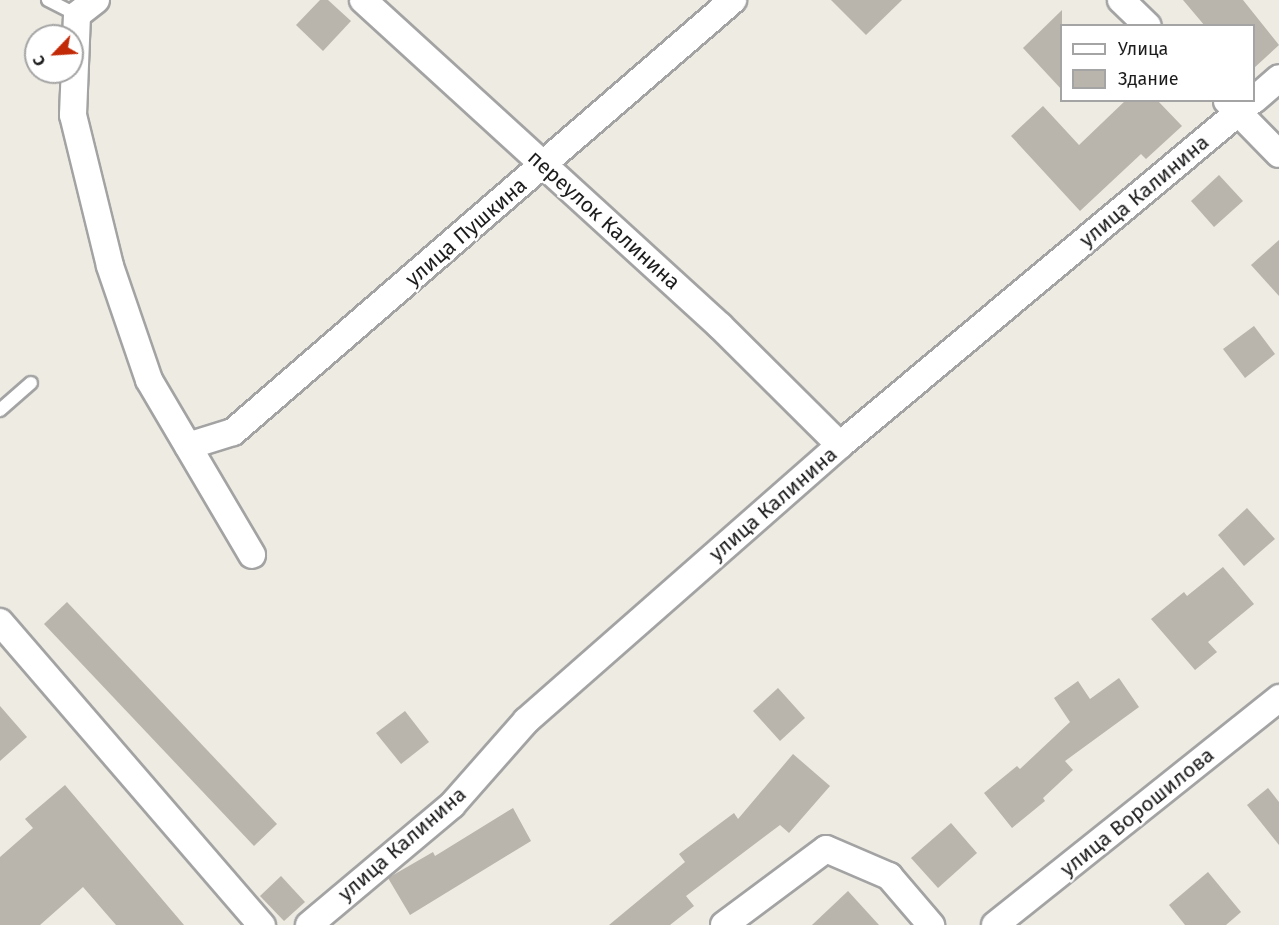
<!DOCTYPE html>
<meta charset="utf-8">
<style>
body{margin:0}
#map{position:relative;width:1279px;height:925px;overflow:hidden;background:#edebe2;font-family:"Fira Sans",sans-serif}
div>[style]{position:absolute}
.building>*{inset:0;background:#b9b4ac}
.roads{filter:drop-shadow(2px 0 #a3a3a3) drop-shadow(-2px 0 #a3a3a3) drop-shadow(0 2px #a3a3a3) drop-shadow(0 -2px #a3a3a3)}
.service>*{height:12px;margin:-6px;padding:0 6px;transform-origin:6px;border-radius:6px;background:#fff}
.minor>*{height:26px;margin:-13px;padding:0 13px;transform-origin:13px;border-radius:13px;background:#fff}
span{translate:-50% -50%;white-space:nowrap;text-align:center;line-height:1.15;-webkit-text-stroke:4.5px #fff;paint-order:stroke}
.street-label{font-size:21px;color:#1c1c1c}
.legend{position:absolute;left:1060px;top:24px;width:195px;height:78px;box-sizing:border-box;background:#fff;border:2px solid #a4a4a4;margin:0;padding:8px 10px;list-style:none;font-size:18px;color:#1c1c1c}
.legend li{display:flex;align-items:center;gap:12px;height:30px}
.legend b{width:30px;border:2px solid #a4a4a4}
.north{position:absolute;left:24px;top:24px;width:60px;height:60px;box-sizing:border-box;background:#fff;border:2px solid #a4a4a4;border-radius:50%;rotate:245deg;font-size:16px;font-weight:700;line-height:24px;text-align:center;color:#1c1c1c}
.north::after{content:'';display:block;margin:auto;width:21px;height:27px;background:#c22906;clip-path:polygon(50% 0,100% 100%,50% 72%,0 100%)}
</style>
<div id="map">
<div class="building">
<div style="clip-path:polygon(320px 0,328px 0,351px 21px,323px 51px,296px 25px)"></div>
<div style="clip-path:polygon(831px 0,902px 0,866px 35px)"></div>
<div style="clip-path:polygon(1183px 0,1243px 0,1279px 45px,1254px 68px,1254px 26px,1205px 26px)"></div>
<div style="clip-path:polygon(1062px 10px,1062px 90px,1023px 48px)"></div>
<div style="clip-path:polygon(1126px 100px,1157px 100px,1182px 126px,1146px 159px,1141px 154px,1080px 211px,1011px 136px,1043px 106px,1079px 145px)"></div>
<div style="clip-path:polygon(1219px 175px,1243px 201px,1214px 227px,1191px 201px)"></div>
<div style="clip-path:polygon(1279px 240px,1279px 296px,1251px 265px)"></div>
<div style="clip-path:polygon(1254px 326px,1275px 354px,1245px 378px,1223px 349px)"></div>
<div style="clip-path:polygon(1247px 508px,1275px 539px,1244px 566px,1218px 535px)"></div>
<div style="clip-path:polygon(1223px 567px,1254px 604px,1208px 642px,1217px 652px,1195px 670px,1151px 619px,1184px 592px,1187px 596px)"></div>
<div style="clip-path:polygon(67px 602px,277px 824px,254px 846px,44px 624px)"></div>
<div style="clip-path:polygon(1119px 678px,1139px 707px,1065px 761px,1073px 770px,1043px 798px,1045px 801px,1012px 828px,984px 793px,1017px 766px,1020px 769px,1070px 722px,1054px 698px,1078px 681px,1090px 699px)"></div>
<div style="clip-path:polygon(778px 688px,805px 718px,780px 741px,753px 711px)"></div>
<div style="clip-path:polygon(0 706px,27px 737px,0 761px)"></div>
<div style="clip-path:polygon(405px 711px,429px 742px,401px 764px,376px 733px)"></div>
<div style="clip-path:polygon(793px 754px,830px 786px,789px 833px,780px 825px,686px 896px,694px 906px,670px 925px,609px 925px,685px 862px,679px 854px,734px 813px,738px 819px)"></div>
<div style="clip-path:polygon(65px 785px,184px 925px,116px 925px,83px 887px,40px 925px,0 925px,0 857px,33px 828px,25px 819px)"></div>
<div style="clip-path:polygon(1268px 788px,1279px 802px,1279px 845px,1247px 805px)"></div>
<div style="clip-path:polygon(513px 808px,531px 841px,410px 915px,388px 878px,433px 852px,435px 856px)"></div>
<div style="clip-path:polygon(951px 823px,977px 853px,938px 888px,911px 858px)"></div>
<div style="clip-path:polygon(1208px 872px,1241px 912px,1226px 925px,1185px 925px,1169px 905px)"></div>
<div style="clip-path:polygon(281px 876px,305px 902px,284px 921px,260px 896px)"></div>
<div style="clip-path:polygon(848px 891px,879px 925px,812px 925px)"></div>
</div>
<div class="roads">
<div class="service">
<div style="left:48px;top:0;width:33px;rotate:27deg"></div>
<div style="left:0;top:410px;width:41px;rotate:-41.1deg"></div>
</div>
<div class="minor">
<div style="left:96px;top:0;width:24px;rotate:142deg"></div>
<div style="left:77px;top:15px;width:100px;rotate:92.3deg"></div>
<div style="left:73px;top:115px;width:155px;rotate:76.2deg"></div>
<div style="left:110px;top:266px;width:120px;rotate:71.1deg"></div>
<div style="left:149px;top:380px;width:203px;rotate:59.5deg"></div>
<div style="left:363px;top:0;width:483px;rotate:42.4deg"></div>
<div style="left:720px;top:326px;width:169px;rotate:44.8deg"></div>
<div style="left:1121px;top:0;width:37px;rotate:44deg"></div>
<div style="left:1254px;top:100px;width:33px;rotate:-41deg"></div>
<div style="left:1227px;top:101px;width:74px;rotate:45.5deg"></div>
<div style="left:188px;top:446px;width:47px;rotate:-17.3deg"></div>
<div style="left:233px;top:432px;width:661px;rotate:-40.83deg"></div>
<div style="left:0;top:622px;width:401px;rotate:49.2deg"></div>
<div style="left:309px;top:925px;width:187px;rotate:-40deg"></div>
<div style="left:452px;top:805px;width:112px;rotate:-48.6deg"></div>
<div style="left:526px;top:721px;width:418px;rotate:-41.3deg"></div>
<div style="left:840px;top:445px;width:538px;rotate:-39.87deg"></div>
<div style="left:724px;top:925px;width:127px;rotate:-36.7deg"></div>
<div style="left:826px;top:849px;width:69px;rotate:23.2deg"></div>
<div style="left:889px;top:876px;width:65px;rotate:49.4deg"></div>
<div style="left:995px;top:925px;width:364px;rotate:-38.6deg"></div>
</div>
</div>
<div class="street-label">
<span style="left:1144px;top:191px;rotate:-40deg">улица Калинина</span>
<span style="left:604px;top:220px;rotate:42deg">переулок Калинина</span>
<span style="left:466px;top:232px;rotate:-41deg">улица Пушкина</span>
<span style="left:773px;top:504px;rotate:-41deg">улица Калинина</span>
<span style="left:1137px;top:812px;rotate:-39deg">улица Ворошилова</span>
<span style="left:402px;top:844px;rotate:-41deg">улица Калинина</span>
</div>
<ul class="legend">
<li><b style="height:8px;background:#fff"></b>Улица</li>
<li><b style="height:16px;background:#b9b4ac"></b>Здание</li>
</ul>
<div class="north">С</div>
</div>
